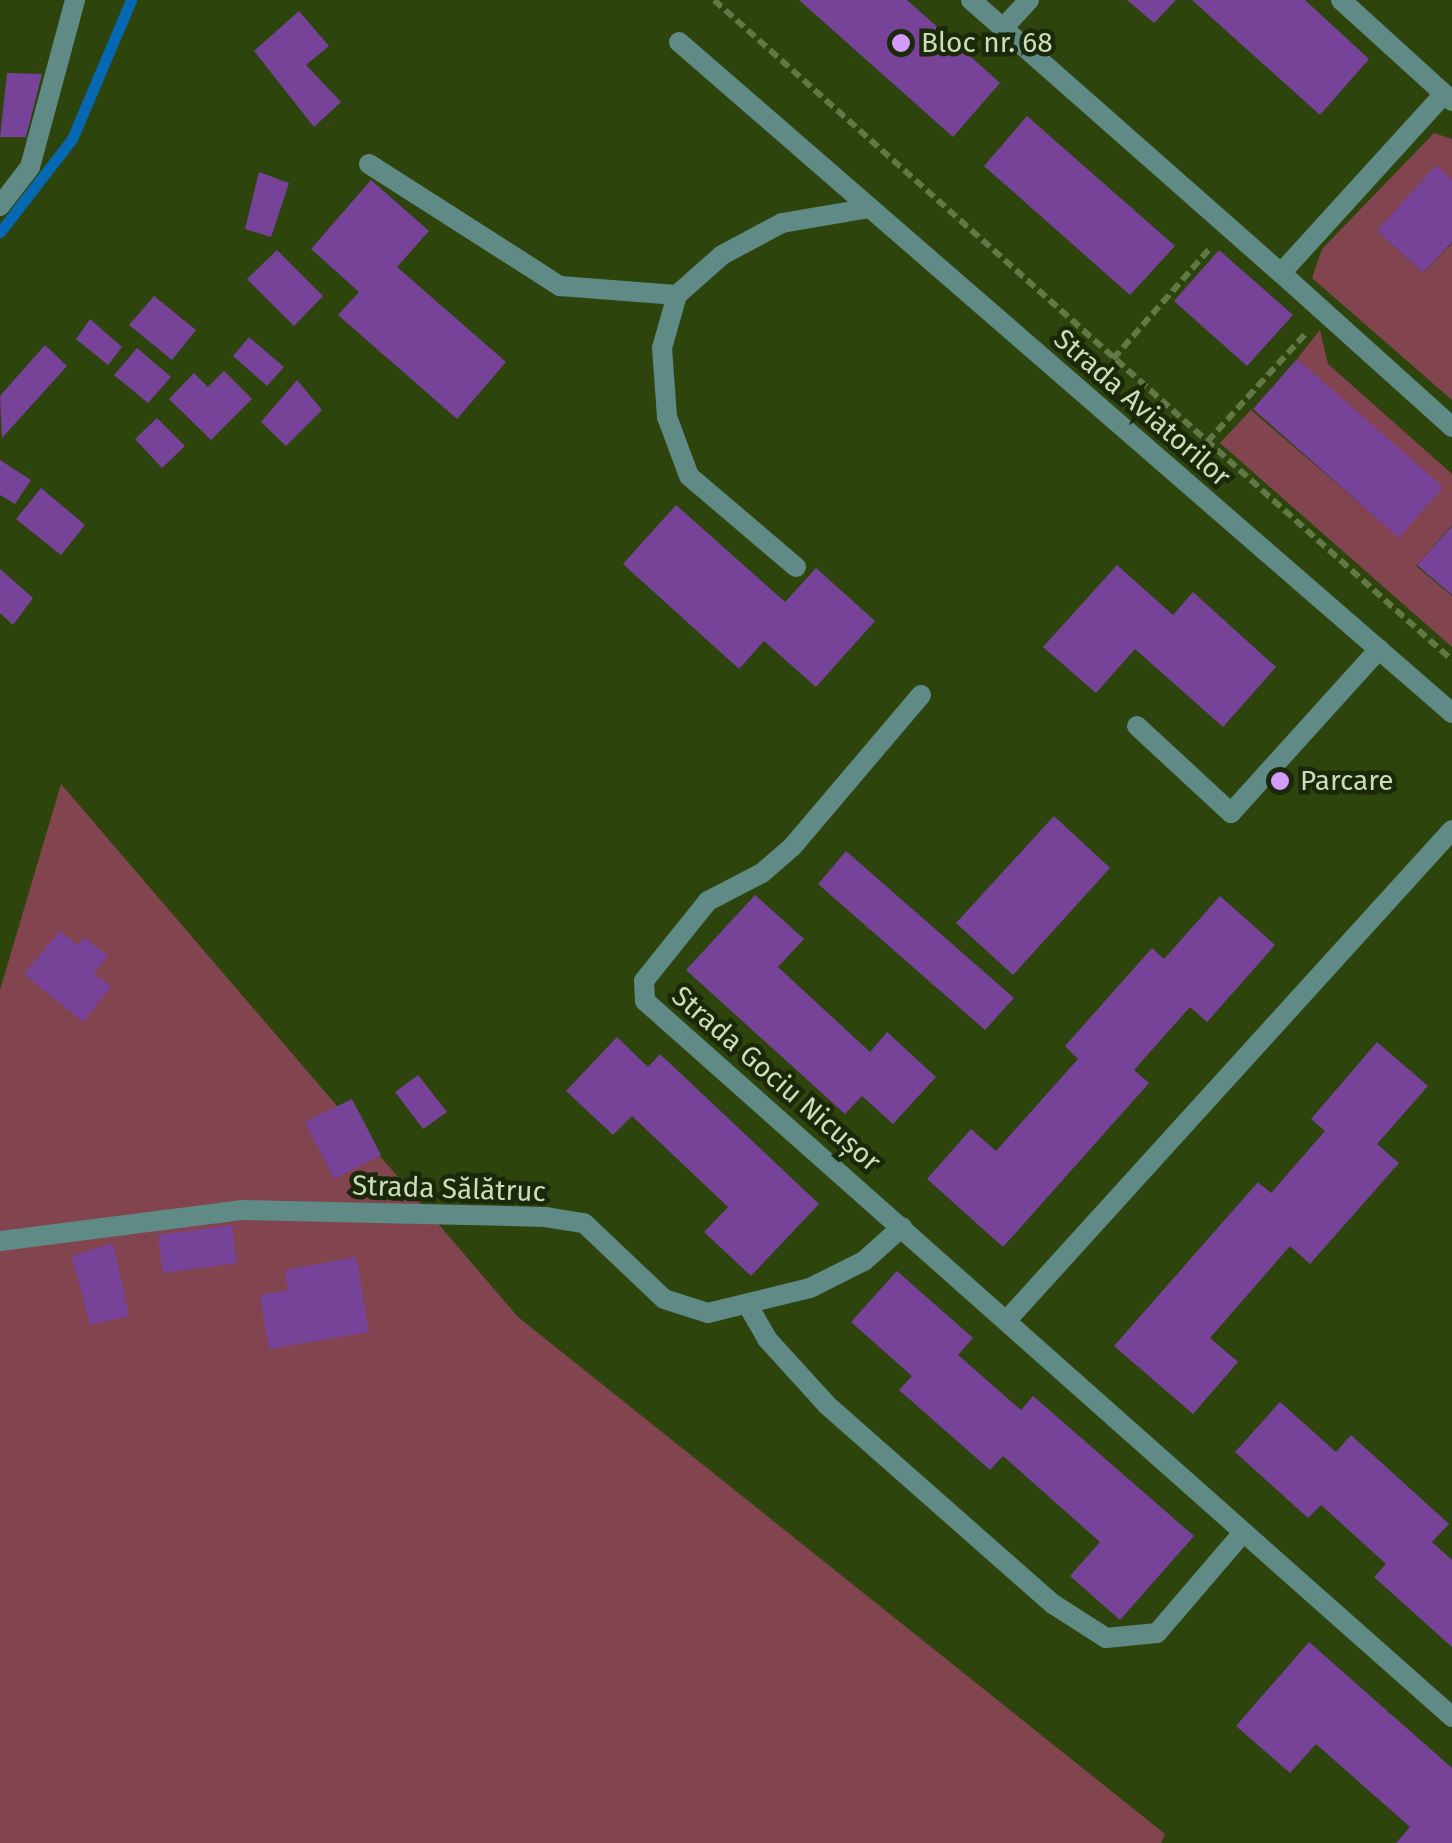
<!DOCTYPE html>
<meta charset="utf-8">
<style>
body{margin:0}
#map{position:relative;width:1452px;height:1843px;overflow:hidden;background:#2d440d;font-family:"Fira Sans",sans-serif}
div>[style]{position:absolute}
.green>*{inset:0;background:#824550}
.stream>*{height:11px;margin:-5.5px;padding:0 5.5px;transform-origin:5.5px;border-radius:5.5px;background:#0668b2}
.building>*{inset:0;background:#764398}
.path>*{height:6px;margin-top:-3px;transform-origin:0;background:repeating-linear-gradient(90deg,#627847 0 10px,transparent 0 15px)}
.service>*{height:20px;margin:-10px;padding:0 10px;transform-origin:10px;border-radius:10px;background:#5f8a86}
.minor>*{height:20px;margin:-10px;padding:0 10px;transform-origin:10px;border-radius:10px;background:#5f8a86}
.dots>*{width:28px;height:28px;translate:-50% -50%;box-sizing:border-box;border:5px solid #1b280a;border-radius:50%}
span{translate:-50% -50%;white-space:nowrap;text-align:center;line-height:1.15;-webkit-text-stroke:9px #1b280a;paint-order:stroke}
.poi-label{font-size:28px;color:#cbddb9}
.left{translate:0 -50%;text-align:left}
.street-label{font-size:28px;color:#cbddb9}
</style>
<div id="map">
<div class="green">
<div style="clip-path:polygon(1434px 133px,1452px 139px,1452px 180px,1436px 167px,1377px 231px,1423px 273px,1452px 243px,1452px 400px,1312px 278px,1322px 249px)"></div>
<div style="clip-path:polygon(1320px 330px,1328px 364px,1452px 474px,1452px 525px,1416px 566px,1452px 596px,1452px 647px,1220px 443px,1251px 410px,1398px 536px,1439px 488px,1297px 359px)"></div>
<div style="clip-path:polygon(61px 784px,518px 1317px,1165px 1834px,1161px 1843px,0 1843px,0 990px)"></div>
</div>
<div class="stream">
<div style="left:0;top:232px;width:118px;rotate:-52.3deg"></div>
<div style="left:72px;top:139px;width:151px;rotate:-67deg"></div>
</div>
<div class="building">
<div style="clip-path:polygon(799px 0,907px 0,1000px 83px,953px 137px)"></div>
<div style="clip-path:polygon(1127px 0,1176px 0,1154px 23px)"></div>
<div style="clip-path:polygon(1192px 0,1305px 0,1369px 59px,1320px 115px)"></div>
<div style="clip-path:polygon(299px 11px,329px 46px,306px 65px,341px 102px,314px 127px,254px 51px)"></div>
<div style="clip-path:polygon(7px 73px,42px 74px,26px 137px,0 137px)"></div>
<div style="clip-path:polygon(1027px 116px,1175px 246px,1130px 295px,984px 166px)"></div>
<div style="clip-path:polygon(1436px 165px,1452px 180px,1452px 242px,1423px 273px,1377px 231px)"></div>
<div style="clip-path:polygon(259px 172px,289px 183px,271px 237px,245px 229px)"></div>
<div style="clip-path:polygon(371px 180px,429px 231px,397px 267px,506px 362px,457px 419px,338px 315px,359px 292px,311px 249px)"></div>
<div style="clip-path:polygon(277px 250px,323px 296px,294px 326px,247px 279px)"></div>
<div style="clip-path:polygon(1219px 250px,1293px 315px,1247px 366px,1174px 301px)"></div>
<div style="clip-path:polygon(154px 296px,196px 330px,172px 360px,129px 325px)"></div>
<div style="clip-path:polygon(90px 319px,122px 347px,108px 365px,76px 339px)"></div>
<div style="clip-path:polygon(249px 337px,284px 367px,267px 386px,233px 356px)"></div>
<div style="clip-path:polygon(45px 345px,67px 366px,2px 438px,0 396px)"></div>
<div style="clip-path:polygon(137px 348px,171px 377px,148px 403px,114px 375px)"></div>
<div style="clip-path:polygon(1297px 359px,1443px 487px,1399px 538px,1253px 409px)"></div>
<div style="clip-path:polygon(224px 371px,252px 399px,211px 440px,169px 399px,194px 373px,208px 387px)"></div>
<div style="clip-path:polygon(297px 380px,322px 410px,286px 446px,261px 422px)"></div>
<div style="clip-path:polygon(157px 418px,185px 446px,162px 468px,135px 439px)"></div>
<div style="clip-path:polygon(0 460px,31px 480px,15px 504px,0 495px)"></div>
<div style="clip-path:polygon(41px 488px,85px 525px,61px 555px,16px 519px)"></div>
<div style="clip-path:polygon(676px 505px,785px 602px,816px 568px,875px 621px,816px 687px,764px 641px,739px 669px,623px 564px)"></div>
<div style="clip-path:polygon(1452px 526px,1452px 595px,1417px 565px)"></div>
<div style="clip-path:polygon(1117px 565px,1173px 615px,1193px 592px,1276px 667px,1223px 727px,1135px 649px,1096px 693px,1043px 647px)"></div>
<div style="clip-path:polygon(0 569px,33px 598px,13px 625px,0 613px)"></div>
<div style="clip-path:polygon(1054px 816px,1110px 868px,1013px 975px,956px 923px)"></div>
<div style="clip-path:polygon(846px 851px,1014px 998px,985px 1030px,818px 884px)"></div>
<div style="clip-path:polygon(755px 895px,804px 939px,778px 967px,870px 1052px,887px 1032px,936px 1077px,893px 1124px,862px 1096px,845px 1114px,686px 970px)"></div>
<div style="clip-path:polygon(1220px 896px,1275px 945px,1207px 1022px,1190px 1007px,1134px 1070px,1149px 1083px,1003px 1247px,927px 1179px,971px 1129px,996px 1151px,1078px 1059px,1065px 1046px,1152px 948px,1164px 959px)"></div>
<div style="clip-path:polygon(60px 931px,77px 945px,84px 937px,108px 956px,94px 973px,111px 987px,83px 1022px,24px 974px)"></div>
<div style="clip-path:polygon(617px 1037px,648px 1067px,660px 1054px,819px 1204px,751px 1276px,704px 1232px,728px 1207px,632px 1116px,613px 1135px,566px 1091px)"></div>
<div style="clip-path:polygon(1377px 1042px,1428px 1086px,1377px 1144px,1399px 1163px,1310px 1264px,1290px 1246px,1210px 1338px,1238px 1362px,1193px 1414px,1114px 1346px,1258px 1182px,1271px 1193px,1325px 1131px,1311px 1119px)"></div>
<div style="clip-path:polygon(418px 1075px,447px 1112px,423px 1129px,395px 1092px)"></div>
<div style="clip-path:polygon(352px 1099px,381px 1155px,334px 1179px,305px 1122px)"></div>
<div style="clip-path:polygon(232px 1225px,237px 1263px,163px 1273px,158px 1235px)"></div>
<div style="clip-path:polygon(113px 1243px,129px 1316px,90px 1325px,72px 1256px)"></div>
<div style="clip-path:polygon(356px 1257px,369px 1332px,269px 1349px,260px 1295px,288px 1290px,285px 1270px)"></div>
<div style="clip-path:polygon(897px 1271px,973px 1338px,958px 1355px,1021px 1410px,1033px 1396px,1194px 1536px,1120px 1620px,1070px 1576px,1100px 1542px,1003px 1456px,990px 1470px,899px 1390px,912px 1376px,851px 1322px)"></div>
<div style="clip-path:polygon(1280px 1402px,1336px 1452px,1351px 1435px,1449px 1524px,1432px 1542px,1452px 1560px,1452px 1647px,1374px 1577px,1386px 1564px,1321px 1505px,1308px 1518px,1235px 1452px)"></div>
<div style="clip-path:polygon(1309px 1642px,1452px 1768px,1452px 1843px,1396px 1843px,1410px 1827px,1316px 1744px,1290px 1773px,1236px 1726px)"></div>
</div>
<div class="path">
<div style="left:714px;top:0;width:990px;rotate:41.81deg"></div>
<div style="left:1113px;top:359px;width:149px;rotate:-48.8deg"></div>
<div style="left:1207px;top:442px;width:149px;rotate:-47.7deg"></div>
</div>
<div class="service">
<div style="left:971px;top:0;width:413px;rotate:41.4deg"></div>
<div style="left:1003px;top:28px;width:38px;rotate:-47deg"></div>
<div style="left:1444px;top:94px;width:242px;rotate:132.3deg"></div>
<div style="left:1281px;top:273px;width:230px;rotate:42deg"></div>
<div style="left:369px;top:164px;width:227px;rotate:32.6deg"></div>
<div style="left:560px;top:286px;width:117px;rotate:4.4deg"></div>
<div style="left:796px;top:567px;width:140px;rotate:-139.6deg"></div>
<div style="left:689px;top:476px;width:63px;rotate:-110.4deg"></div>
<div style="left:667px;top:417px;width:69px;rotate:-94.1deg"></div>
<div style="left:662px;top:348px;width:55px;rotate:-74.2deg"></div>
<div style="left:677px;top:295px;width:60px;rotate:-41.6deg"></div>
<div style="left:722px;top:255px;width:68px;rotate:-28.1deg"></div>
<div style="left:782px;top:223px;width:89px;rotate:-9.7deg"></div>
<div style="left:1137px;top:726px;width:128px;rotate:42.8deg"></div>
<div style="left:1231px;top:813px;width:221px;rotate:-47.9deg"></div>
</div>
<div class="minor">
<div style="left:1341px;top:0;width:150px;rotate:42.3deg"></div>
<div style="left:679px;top:42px;width:1024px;rotate:40.96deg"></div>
<div style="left:0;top:206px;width:49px;rotate:-52.4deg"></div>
<div style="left:30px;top:167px;width:173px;rotate:-74.9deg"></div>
<div style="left:921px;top:695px;width:199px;rotate:130.3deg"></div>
<div style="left:792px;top:847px;width:40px;rotate:139deg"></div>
<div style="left:762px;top:873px;width:61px;rotate:152.6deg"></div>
<div style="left:708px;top:901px;width:102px;rotate:128.7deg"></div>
<div style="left:644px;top:981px;width:20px;rotate:87deg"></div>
<div style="left:645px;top:1001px;width:1079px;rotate:41.58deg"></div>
<div style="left:0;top:1241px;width:243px;rotate:-7.3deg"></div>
<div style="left:241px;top:1210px;width:304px;rotate:1.3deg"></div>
<div style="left:545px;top:1217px;width:39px;rotate:9deg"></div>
<div style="left:584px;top:1223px;width:110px;rotate:43.5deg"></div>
<div style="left:664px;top:1299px;width:46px;rotate:17.7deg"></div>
<div style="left:708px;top:1313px;width:105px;rotate:-13.8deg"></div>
<div style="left:810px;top:1288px;width:60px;rotate:-26.6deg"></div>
<div style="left:864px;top:1261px;width:51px;rotate:-41.8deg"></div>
<div style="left:750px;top:1309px;width:34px;rotate:60deg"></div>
<div style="left:767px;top:1339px;width:89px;rotate:47.7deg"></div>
<div style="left:827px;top:1405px;width:301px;rotate:41.4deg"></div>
<div style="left:1053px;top:1604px;width:63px;rotate:32.7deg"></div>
<div style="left:1106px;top:1638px;width:51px;rotate:-5.6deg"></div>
<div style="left:1157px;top:1633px;width:130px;rotate:-49.4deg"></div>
<div style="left:1007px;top:1320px;width:662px;rotate:-47.76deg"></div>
</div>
<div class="dots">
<div style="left:901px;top:43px;background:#d39cfc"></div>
<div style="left:1280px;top:781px;background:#d39cfc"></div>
</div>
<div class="poi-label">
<span class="left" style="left:921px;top:43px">Bloc nr. 68</span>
<span class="left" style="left:1300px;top:781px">Parcare</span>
</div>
<div class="street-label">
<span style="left:1142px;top:408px;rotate:41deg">Strada Aviatorilor</span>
<span style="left:776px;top:1079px;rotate:41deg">Strada Gociu Nicușor</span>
<span style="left:449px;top:1189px;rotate:2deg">Strada Sălătruc</span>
</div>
</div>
